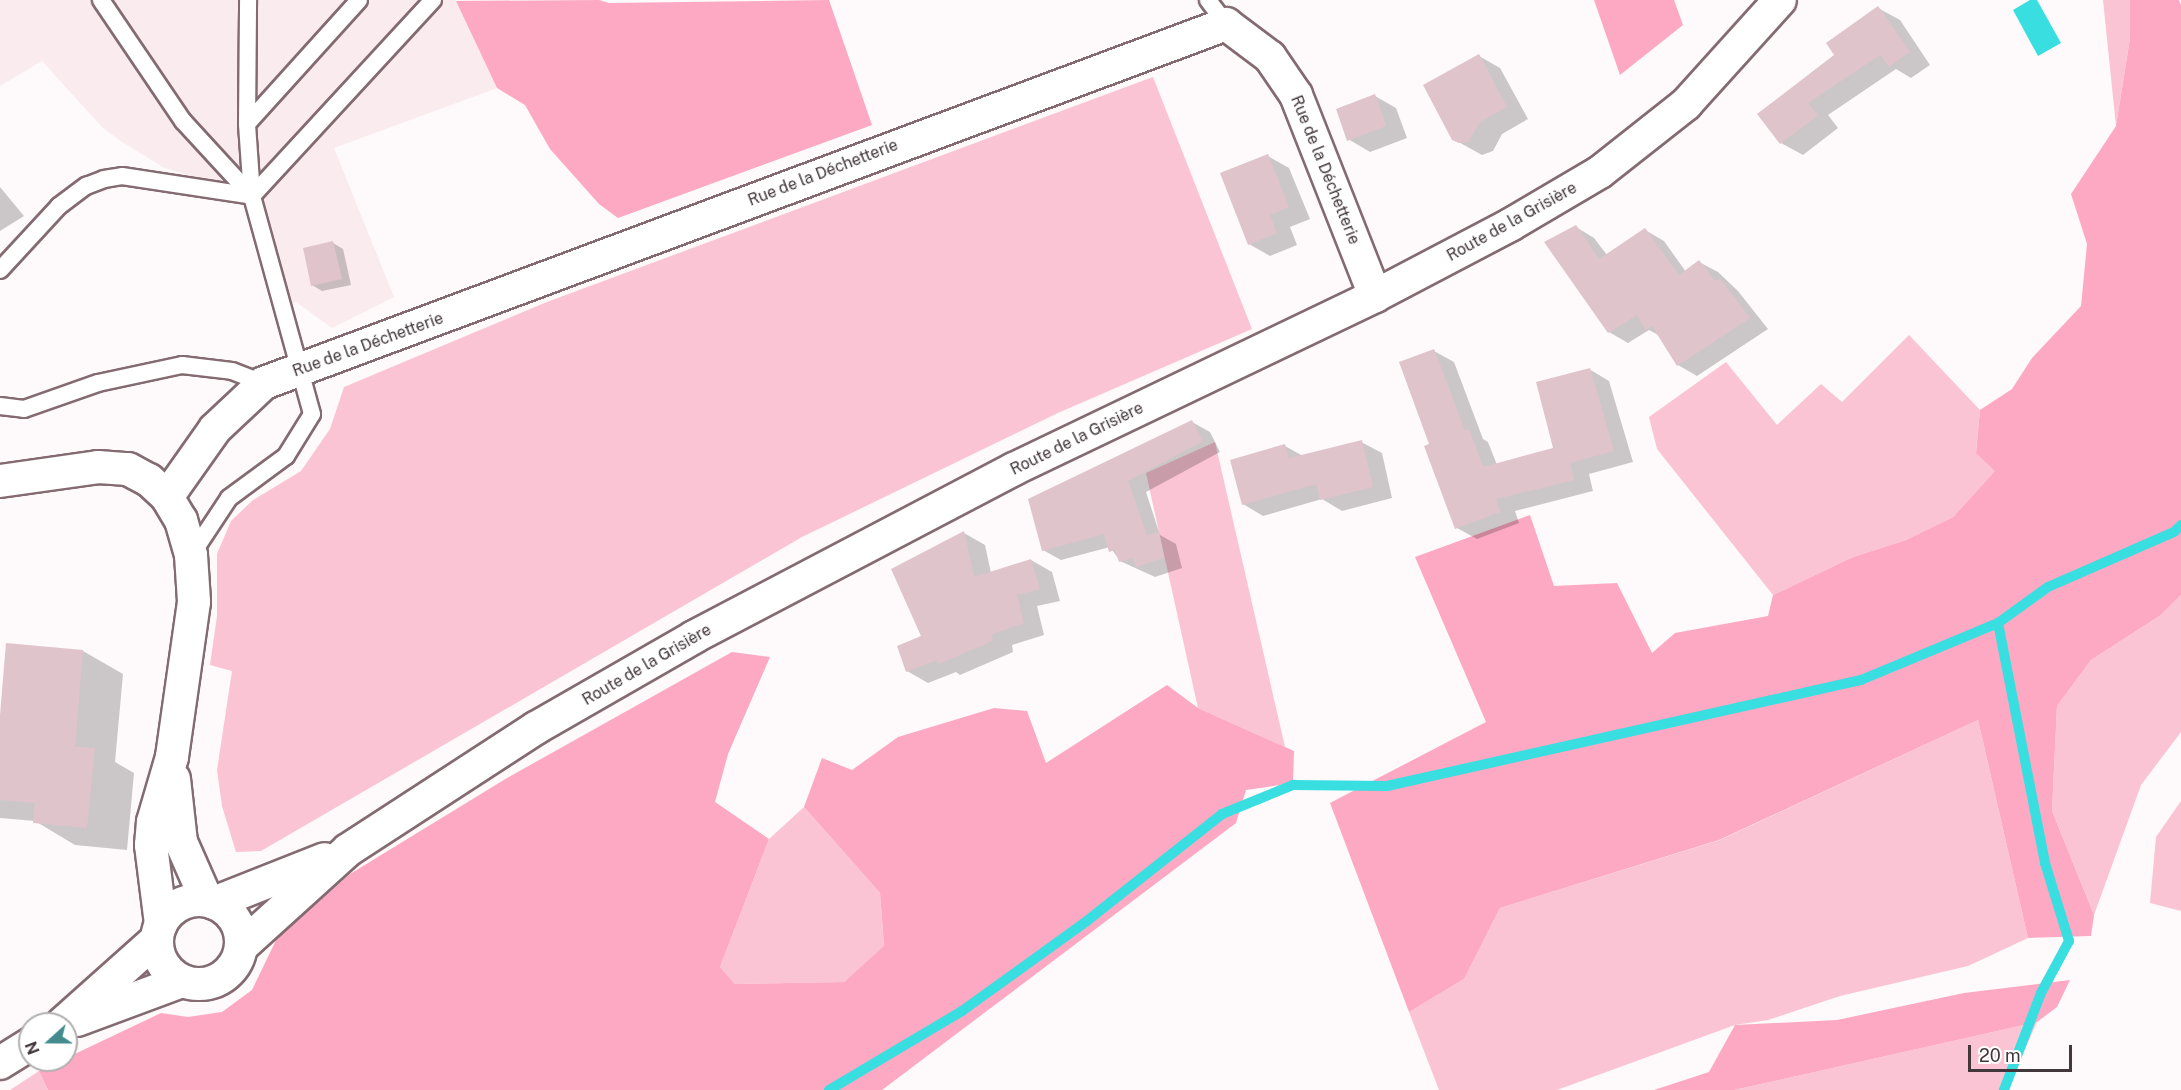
<!DOCTYPE html>
<meta charset="utf-8">
<style>
body{margin:0}
#map{position:relative;width:2181px;height:1090px;overflow:hidden;background:#fef9fa;font-family:"Public Sans",sans-serif}
div>[style]{position:absolute}
.built>*{inset:0;background:#faebef}
.green>*{inset:0;background:#fbc4d4}
.forest>*{inset:0;background:#fda9c3}
.water>*{inset:0;background:#39dee0}
.shadow>*{inset:0;background:#0003}
.stream>*{height:10px;margin:-5px;padding:0 5px;transform-origin:5px;border-radius:5px;background:#39dee0}
.building>*{inset:0;background:#e0c4cc}
.roads{filter:drop-shadow(2px 0 #836b71) drop-shadow(-2px 0 #836b71) drop-shadow(0 2px #836b71) drop-shadow(0 -2px #836b71)}
.service>*{height:16px;margin:-8px;padding:0 8px;transform-origin:8px;border-radius:8px;background:#fff}
.minor>*{height:32px;margin:-16px;padding:0 16px;transform-origin:16px;border-radius:16px;background:#fff}
.minor>.ring{margin:-16px;padding:0;box-sizing:content-box;background:none;border:32px solid #fff;border-radius:50%}
span{translate:-50% -50%;white-space:nowrap;text-align:center;line-height:1.15;-webkit-text-stroke:6px #fff;paint-order:stroke}
.street-label{font-size:16px;color:#42373a}
.north{position:absolute;left:18px;top:1012px;width:60px;height:60px;box-sizing:border-box;background:#fff;border:2px solid #b3afb0;border-radius:50%;rotate:249deg;font-size:16px;font-weight:700;line-height:24px;text-align:center;color:#42373a}
.north::after{content:'';display:block;margin:auto;width:21px;height:27px;background:#438b8c;clip-path:polygon(50% 0,100% 100%,50% 72%,0 100%)}
.scale{position:absolute;left:1968px;top:1045px;width:104px;height:27px;box-sizing:border-box;border:3px solid #42373a;border-top:0;padding-left:8px;font-size:18px;line-height:21px;white-space:nowrap;color:#42373a;-webkit-text-stroke:4px #fff;paint-order:stroke}
</style>
<div id="map">
<div class="built">
<div style="clip-path:polygon(0 0,456px 0,497px 88px,334px 148px,394px 297px,332px 328px,296px 302px,281px 307px,252px 196px,163px 167px,122px 142px,103px 128px,42px 61px,0 86px)"></div>
</div>
<div class="green">
<div style="clip-path:polygon(2103px 0,2130px 0,2130px 38px,2116px 126px)"></div>
<div style="clip-path:polygon(1153px 77px,1252px 329px,1060px 412px,802px 537px,261px 851px,236px 852px,222px 806px,217px 770px,232px 671px,210px 665px,217px 616px,217px 554px,231px 521px,253px 500px,301px 471px,330px 429px,344px 387px,547px 302px)"></div>
<div style="clip-path:polygon(1909px 335px,1980px 410px,1976px 452px,1996px 470px,1953px 517px,1906px 540px,1853px 557px,1773px 595px,1657px 449px,1649px 417px,1726px 362px,1777px 425px,1821px 384px,1842px 402px)"></div>
<div style="clip-path:polygon(1215px 442px,1285px 747px,1198px 708px,1146px 473px)"></div>
<div style="clip-path:polygon(2181px 595px,2181px 732px,2141px 785px,2094px 915px,2052px 811px,2057px 706px,2091px 660px,2161px 615px)"></div>
<div style="clip-path:polygon(1978px 720px,2028px 938px,1968px 966px,1840px 996px,1768px 1020px,1735px 1025px,1557px 1090px,1439px 1090px,1409px 1012px,1464px 979px,1500px 908px,1720px 840px)"></div>
<div style="clip-path:polygon(2181px 801px,2181px 911px,2150px 903px,2156px 837px)"></div>
<div style="clip-path:polygon(804px 807px,880px 893px,884px 947px,844px 982px,735px 984px,720px 967px,769px 839px)"></div>
<div style="clip-path:polygon(2037px 1022px,2007px 1090px,1734px 1090px)"></div>
<div style="clip-path:polygon(39px 1071px,48px 1090px,10px 1090px)"></div>
</div>
<div class="forest">
<div style="clip-path:polygon(599px 0,609px 3px,829px 0,872px 125px,618px 218px,599px 204px,550px 149px,525px 105px,497px 88px,456px 1px)"></div>
<div style="clip-path:polygon(1594px 0,1674px 0,1683px 25px,1620px 75px)"></div>
<div style="clip-path:polygon(2130px 0,2179px 0,2181px 5px,2181px 595px,2161px 615px,2091px 660px,2057px 706px,2052px 811px,2094px 915px,2091px 936px,2028px 938px,1978px 720px,1719px 840px,1500px 908px,1464px 979px,1409px 1012px,1330px 803px,1486px 722px,1415px 557px,1530px 515px,1554px 586px,1617px 583px,1652px 653px,1675px 633px,1768px 616px,1773px 595px,1853px 557px,1906px 540px,1953px 517px,1995px 471px,1976px 453px,1980px 410px,2012px 389px,2032px 358px,2081px 306px,2087px 244px,2071px 194px,2116px 126px,2130px 38px)"></div>
<div style="clip-path:polygon(732px 652px,770px 657px,728px 754px,715px 802px,769px 839px,720px 967px,735px 984px,844px 982px,884px 946px,880px 893px,804px 807px,822px 758px,852px 770px,898px 737px,994px 708px,1027px 711px,1046px 763px,1167px 685px,1198px 708px,1294px 751px,1293px 783px,1246px 790px,1236px 823px,882px 1090px,48px 1090px,39px 1071px,161px 1013px,188px 1017px,222px 1012px,252px 990px,277px 938px,350px 874px,507px 778px)"></div>
<div style="clip-path:polygon(2070px 980px,2057px 1007px,2037px 1022px,1734px 1090px,1654px 1090px,1709px 1072px,1735px 1025px,1837px 1020px,1964px 993px)"></div>
</div>
<div class="water">
<div style="clip-path:polygon(2030px 0,2037px 0,2061px 43px,2038px 56px,2013px 10px)"></div>
</div>
<div class="shadow">
<div style="clip-path:polygon(1878px 8px,1900px 20px,1930px 65px,1911px 78px,1896px 69px,1828px 115px,1838px 128px,1803px 155px,1781px 143px,1836px 55px)"></div>
<div style="clip-path:polygon(1479px 56px,1500px 68px,1528px 119px,1502px 134px,1493px 151px,1482px 155px,1453px 139px)"></div>
<div style="clip-path:polygon(1375px 96px,1396px 108px,1407px 138px,1370px 152px,1348px 139px)"></div>
<div style="clip-path:polygon(1268px 156px,1289px 168px,1310px 219px,1290px 227px,1297px 245px,1270px 256px,1249px 244px)"></div>
<div style="clip-path:polygon(0 187px,24px 216px,0 231px)"></div>
<div style="clip-path:polygon(1576px 227px,1594px 238px,1607px 255px,1645px 230px,1664px 241px,1686px 272px,1699px 262px,1718px 272px,1738px 291px,1768px 329px,1697px 376px,1678px 365px,1660px 336px,1649px 330px,1628px 343px,1609px 332px)"></div>
<div style="clip-path:polygon(333px 243px,343px 249px,351px 285px,322px 291px,312px 285px)"></div>
<div style="clip-path:polygon(1434px 351px,1454px 362px,1483px 439px,1488px 442px,1497px 465px,1554px 449px,1589px 369px,1609px 381px,1633px 462px,1589px 474px,1593px 491px,1515px 511px,1519px 523px,1477px 539px,1457px 528px,1431px 445px)"></div>
<div style="clip-path:polygon(1192px 422px,1210px 432px,1220px 452px,1146px 492px,1160px 535px,1176px 544px,1182px 568px,1155px 577px,1120px 561px,1110px 547px,1061px 560px,1043px 550px)"></div>
<div style="clip-path:polygon(1361px 442px,1382px 453px,1392px 498px,1342px 511px,1322px 499px,1263px 516px,1243px 504px,1285px 446px,1303px 456px)"></div>
<div style="clip-path:polygon(964px 533px,985px 545px,991px 573px,1031px 560px,1052px 572px,1060px 601px,1037px 606px,1044px 635px,1012px 645px,1013px 652px,960px 675px,956px 672px,928px 683px,907px 671px)"></div>
<div style="clip-path:polygon(8px 644px,83px 651px,123px 674px,115px 762px,134px 773px,127px 850px,75px 845px,35px 821px,0 818px,0 731px)"></div>
</div>
<div class="stream">
<div style="left:1998px;top:623px;width:245px;rotate:78.9deg"></div>
<div style="left:2045px;top:863px;width:82px;rotate:72.9deg"></div>
<div style="left:2069px;top:941px;width:59px;rotate:118.3deg"></div>
<div style="left:2041px;top:993px;width:104px;rotate:110.9deg"></div>
<div style="left:829px;top:1090px;width:155px;rotate:-30.7deg"></div>
<div style="left:962px;top:1011px;width:155px;rotate:-35.8deg"></div>
<div style="left:1088px;top:920px;width:171px;rotate:-38.3deg"></div>
<div style="left:1222px;top:814px;width:77px;rotate:-22.2deg"></div>
<div style="left:1293px;top:785px;width:94px;rotate:0.6deg"></div>
<div style="left:1387px;top:786px;width:486px;rotate:-12.6deg"></div>
<div style="left:1861px;top:680px;width:148px;rotate:-22.6deg"></div>
<div style="left:1998px;top:623px;width:62px;rotate:-35.8deg"></div>
<div style="left:2048px;top:587px;width:137px;rotate:-23.6deg"></div>
<div style="left:2174px;top:532px;width:10px;rotate:-45deg"></div>
</div>
<div class="building">
<div style="clip-path:polygon(1878px 6px,1910px 52px,1889px 67px,1880px 55px,1808px 103px,1818px 115px,1780px 144px,1757px 114px,1834px 55px,1826px 43px)"></div>
<div style="clip-path:polygon(1479px 54px,1507px 107px,1480px 122px,1468px 142px,1459px 143px,1452px 140px,1423px 85px)"></div>
<div style="clip-path:polygon(1375px 94px,1386px 126px,1347px 141px,1336px 109px)"></div>
<div style="clip-path:polygon(1268px 154px,1289px 207px,1270px 215px,1277px 233px,1248px 245px,1220px 173px)"></div>
<div style="clip-path:polygon(1576px 225px,1599px 259px,1645px 228px,1679px 275px,1699px 260px,1715px 281px,1720px 279px,1750px 318px,1677px 366px,1652px 326px,1646px 330px,1637px 315px,1608px 333px,1544px 242px)"></div>
<div style="clip-path:polygon(333px 241px,342px 279px,311px 286px,303px 248px)"></div>
<div style="clip-path:polygon(1434px 349px,1465px 431px,1469px 429px,1483px 467px,1553px 448px,1536px 382px,1590px 368px,1614px 451px,1570px 463px,1574px 480px,1496px 499px,1500px 512px,1455px 529px,1424px 446px,1429px 444px,1399px 362px)"></div>
<div style="clip-path:polygon(1192px 420px,1203px 441px,1128px 481px,1147px 535px,1159px 532px,1164px 558px,1136px 567px,1133px 558px,1119px 562px,1115px 550px,1109px 552px,1104px 534px,1042px 551px,1028px 499px)"></div>
<div style="clip-path:polygon(1362px 440px,1373px 487px,1320px 500px,1316px 484px,1242px 505px,1230px 460px,1285px 444px,1289px 458px)"></div>
<div style="clip-path:polygon(964px 531px,974px 577px,1031px 559px,1040px 589px,1017px 595px,1024px 623px,992px 634px,993px 641px,938px 664px,937px 660px,906px 672px,897px 646px,921px 636px,891px 569px)"></div>
<div style="clip-path:polygon(6px 643px,83px 650px,75px 747px,95px 748px,87px 828px,33px 823px,35px 803px,0 800px,0 715px)"></div>
</div>
<div class="roads">
<div class="service">
<div style="left:101px;top:0;width:146px;rotate:55.9deg"></div>
<div style="left:183px;top:121px;width:102px;rotate:47.4deg"></div>
<div style="left:252px;top:196px;width:267px;rotate:-47.3deg"></div>
<div style="left:1208px;top:0;width:30px;rotate:53deg"></div>
<div style="left:247px;top:124px;width:167px;rotate:-47.9deg"></div>
<div style="left:0;top:270px;width:87px;rotate:-47.3deg"></div>
<div style="left:59px;top:206px;width:34px;rotate:-37deg"></div>
<div style="left:86px;top:186px;width:19px;rotate:-21deg"></div>
<div style="left:104px;top:179px;width:18px;rotate:-9deg"></div>
<div style="left:122px;top:176px;width:132px;rotate:8.7deg"></div>
<div style="left:0;top:406px;width:24px;rotate:7deg"></div>
<div style="left:24px;top:409px;width:78px;rotate:-19.4deg"></div>
<div style="left:98px;top:383px;width:86px;rotate:-12.1deg"></div>
<div style="left:182px;top:365px;width:50px;rotate:6.8deg"></div>
<div style="left:232px;top:371px;width:34px;rotate:21deg"></div>
<div style="left:192px;top:554px;width:67px;rotate:-56.5deg"></div>
<div style="left:229px;top:498px;width:71px;rotate:-36.4deg"></div>
<div style="left:286px;top:456px;width:49px;rotate:-58.2deg"></div>
<div style="left:312px;top:414px;width:226px;rotate:-105.4deg"></div>
<div style="left:252px;top:196px;width:72px;rotate:-94deg"></div>
<div style="left:247px;top:124px;width:124px;rotate:-89.5deg"></div>
</div>
<div class="minor">
<div style="left:0;top:481px;width:99px;rotate:-8.1deg"></div>
<div style="left:98px;top:467px;width:30px;rotate:4deg"></div>
<div style="left:128px;top:469px;width:24px;rotate:28deg"></div>
<div style="left:149px;top:480px;width:25px;rotate:43deg"></div>
<div style="left:167px;top:497px;width:27px;rotate:59deg"></div>
<div style="left:181px;top:520px;width:36px;rotate:74deg"></div>
<div style="left:191px;top:555px;width:47px;rotate:86.3deg"></div>
<div style="left:194px;top:602px;width:157px;rotate:98.1deg"></div>
<div style="left:172px;top:757px;width:68px;rotate:106.3deg"></div>
<div style="left:153px;top:822px;width:23px;rotate:95deg"></div>
<div style="left:151px;top:845px;width:80px;rotate:82.8deg"></div>
<div style="left:167px;top:497px;width:83px;rotate:-54.8deg"></div>
<div style="left:215px;top:429px;width:67px;rotate:-43.2deg"></div>
<div style="left:264px;top:383px;width:1027px;rotate:-20.46deg"></div>
<div style="left:1226px;top:24px;width:55px;rotate:36.9deg"></div>
<div style="left:1270px;top:57px;width:46px;rotate:55.6deg"></div>
<div style="left:1296px;top:95px;width:216px;rotate:68.5deg"></div>
<div style="left:174px;top:779px;width:63px;rotate:83.7deg"></div>
<div style="left:181px;top:842px;width:64px;rotate:66.2deg"></div>
<div class="ring" style="left:157px;top:900px;width:52px;height:52px"></div>
<div style="left:214px;top:903px;width:119px;rotate:-21.6deg"></div>
<div style="left:241px;top:947px;width:144px;rotate:-42.2deg"></div>
<div style="left:348px;top:850px;width:224px;rotate:-33deg"></div>
<div style="left:536px;top:728px;width:182px;rotate:-29.9deg"></div>
<div style="left:694px;top:637px;width:361px;rotate:-27.7deg"></div>
<div style="left:1014px;top:469px;width:400px;rotate:-25.6deg"></div>
<div style="left:1375px;top:296px;width:153px;rotate:-27.7deg"></div>
<div style="left:1510px;top:225px;width:104px;rotate:-30.5deg"></div>
<div style="left:1600px;top:172px;width:110px;rotate:-38.3deg"></div>
<div style="left:1686px;top:104px;width:140px;rotate:-47.9deg"></div>
<div style="left:77px;top:1020px;width:112px;rotate:-20.4deg"></div>
<div style="left:62px;top:1024px;width:127px;rotate:-41.8deg"></div>
<div style="left:0;top:1063px;width:36px;rotate:-32deg"></div>
</div>
</div>
<div class="street-label">
<span style="left:1325px;top:170px;rotate:68deg">Rue de la Déchetterie</span>
<span style="left:823px;top:173px;rotate:-21deg">Rue de la Déchetterie</span>
<span style="left:1512px;top:222px;rotate:-29deg">Route de la Grisière</span>
<span style="left:368px;top:345px;rotate:-20deg">Rue de la Déchetterie</span>
<span style="left:1077px;top:439px;rotate:-26deg">Route de la Grisière</span>
<span style="left:647px;top:665px;rotate:-30deg">Route de la Grisière</span>
</div>
<div class="north">N</div>
<div class="scale">20 m</div>
</div>
